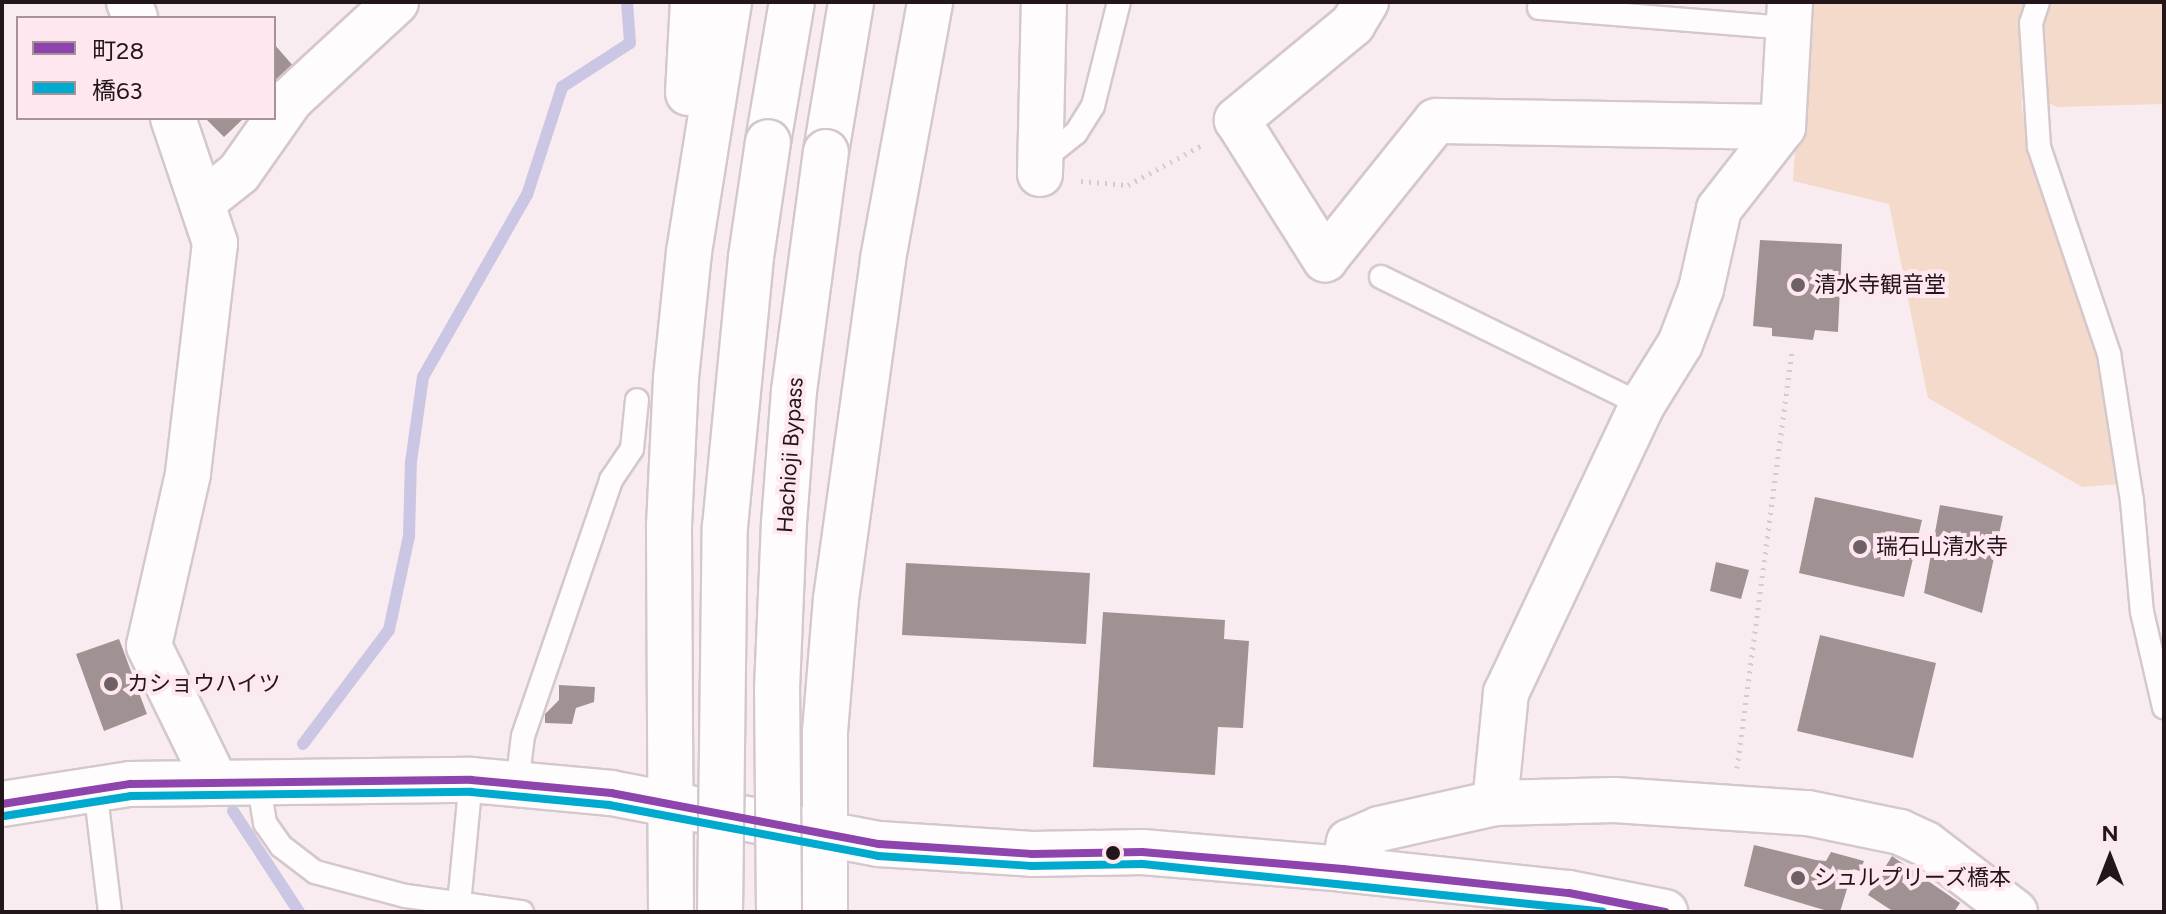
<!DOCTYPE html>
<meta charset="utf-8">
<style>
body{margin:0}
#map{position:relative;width:2166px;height:914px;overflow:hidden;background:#f9ecf0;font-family:Figtree,"Noto Sans JP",sans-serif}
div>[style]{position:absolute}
.green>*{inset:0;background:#f3daca}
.stream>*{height:12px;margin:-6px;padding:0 6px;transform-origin:6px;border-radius:6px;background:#cbc6e4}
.building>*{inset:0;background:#a09293}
.path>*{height:5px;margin-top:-2.5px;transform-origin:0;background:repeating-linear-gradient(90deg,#d1ccce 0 2px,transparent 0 8px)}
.roads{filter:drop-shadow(2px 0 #d4c8cc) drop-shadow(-2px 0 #d4c8cc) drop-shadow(0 2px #d4c8cc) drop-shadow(0 -2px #d4c8cc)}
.service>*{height:22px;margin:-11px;padding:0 11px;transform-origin:11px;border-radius:11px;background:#fefcfd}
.minor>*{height:44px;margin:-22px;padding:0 22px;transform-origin:22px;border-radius:22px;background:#fefcfd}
.primary>*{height:44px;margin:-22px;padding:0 22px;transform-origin:22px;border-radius:22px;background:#fefcfd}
.trunk>*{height:44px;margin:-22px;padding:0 22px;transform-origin:22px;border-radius:22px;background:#fefcfd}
.bridges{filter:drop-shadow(2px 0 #d4c8cc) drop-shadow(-2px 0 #d4c8cc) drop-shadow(0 2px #d4c8cc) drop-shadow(0 -2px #d4c8cc)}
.trunk-bridge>*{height:44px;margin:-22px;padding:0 22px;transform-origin:22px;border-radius:22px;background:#fefcfd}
.bus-1>*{height:8px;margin:-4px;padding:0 4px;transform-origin:4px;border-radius:4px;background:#8e44ad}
.bus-2>*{height:8px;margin:-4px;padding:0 4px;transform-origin:4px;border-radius:4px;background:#00a9ce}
.dots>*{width:22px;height:22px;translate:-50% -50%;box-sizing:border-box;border:4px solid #fee7ef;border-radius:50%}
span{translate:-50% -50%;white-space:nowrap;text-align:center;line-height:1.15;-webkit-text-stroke:8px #fee7ef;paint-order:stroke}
.poi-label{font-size:22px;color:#22161a}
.left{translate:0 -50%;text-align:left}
.street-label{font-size:22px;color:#22161a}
.frame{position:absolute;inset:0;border:4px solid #22161a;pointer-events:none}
.legend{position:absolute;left:16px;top:16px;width:260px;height:104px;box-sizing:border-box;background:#fee7ef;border:2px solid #a6939a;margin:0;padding:10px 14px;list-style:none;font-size:24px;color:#22161a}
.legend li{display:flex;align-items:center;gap:16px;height:40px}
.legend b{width:40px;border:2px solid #a6939a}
.north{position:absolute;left:2070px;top:818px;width:80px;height:80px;-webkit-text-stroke:6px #fee7ef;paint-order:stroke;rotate:0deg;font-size:22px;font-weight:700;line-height:32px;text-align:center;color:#22161a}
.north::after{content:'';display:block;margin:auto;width:28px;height:36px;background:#22161a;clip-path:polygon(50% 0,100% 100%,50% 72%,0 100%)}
</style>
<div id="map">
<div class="green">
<div style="clip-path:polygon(1805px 2px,2026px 2px,2020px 14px,2022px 110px,2058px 241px,2102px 357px,2121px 484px,2082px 487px,1928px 398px,1889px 204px,1793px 181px)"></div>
<div style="clip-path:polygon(2051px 2px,2164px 2px,2164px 104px,2057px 107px,2044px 101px,2039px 43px)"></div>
</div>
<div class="stream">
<div style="left:303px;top:744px;width:143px;rotate:-53deg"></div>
<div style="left:389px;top:630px;width:96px;rotate:-78deg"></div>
<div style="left:409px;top:536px;width:74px;rotate:-88.5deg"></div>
<div style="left:411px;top:462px;width:86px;rotate:-82deg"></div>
<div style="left:423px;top:377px;width:210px;rotate:-60.3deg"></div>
<div style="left:527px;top:195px;width:114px;rotate:-72deg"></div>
<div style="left:562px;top:87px;width:81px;rotate:-32.9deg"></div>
<div style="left:630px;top:43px;width:41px;rotate:-94.2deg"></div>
<div style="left:233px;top:811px;width:121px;rotate:56.8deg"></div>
</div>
<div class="building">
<div style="clip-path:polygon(274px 44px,295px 68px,274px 89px)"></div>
<div style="clip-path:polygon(205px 118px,244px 118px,224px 137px)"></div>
<div style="clip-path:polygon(1760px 240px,1842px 244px,1838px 332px,1815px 330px,1813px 340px,1772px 336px,1772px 328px,1753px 326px)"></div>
<div style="clip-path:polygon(1815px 497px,1922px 520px,1904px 597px,1799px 573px)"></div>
<div style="clip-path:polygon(1940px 505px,2003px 516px,1982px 613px,1924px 593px)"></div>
<div style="clip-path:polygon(1716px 562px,1749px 570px,1741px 599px,1710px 591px)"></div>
<div style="clip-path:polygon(906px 563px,1090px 573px,1086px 644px,902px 635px)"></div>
<div style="clip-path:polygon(1103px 612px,1225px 620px,1224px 639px,1249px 641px,1243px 728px,1218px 727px,1215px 775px,1093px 767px)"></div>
<div style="clip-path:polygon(1820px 635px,1936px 663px,1913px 758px,1797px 731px)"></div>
<div style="clip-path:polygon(119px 639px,147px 714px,104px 731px,76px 654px)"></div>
<div style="clip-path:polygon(559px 685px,595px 687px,594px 702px,576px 708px,572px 724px,545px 723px,545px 714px,559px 700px)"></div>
<div style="clip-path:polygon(1754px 845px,1816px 860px,1826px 861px,1831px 852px,1864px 861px,1860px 871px,1853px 869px,1840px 912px,1831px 912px,1744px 886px)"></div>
<div style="clip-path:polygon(1892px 856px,1960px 903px,1954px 912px,1894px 912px,1868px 895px)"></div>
</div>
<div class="path">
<div style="left:1081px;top:181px;width:47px;rotate:4.9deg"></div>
<div style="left:1128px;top:185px;width:86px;rotate:-28.3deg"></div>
<div style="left:1737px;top:768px;width:422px;rotate:-82.5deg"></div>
</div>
<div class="roads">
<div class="service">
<div style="left:2038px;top:2px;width:22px;rotate:108deg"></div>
<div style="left:2031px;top:23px;width:124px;rotate:86.3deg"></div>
<div style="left:2039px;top:147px;width:219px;rotate:71.3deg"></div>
<div style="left:2109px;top:354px;width:149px;rotate:81.1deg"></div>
<div style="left:2132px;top:501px;width:111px;rotate:84.9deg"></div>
<div style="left:2142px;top:612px;width:98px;rotate:77deg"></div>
<div style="left:1539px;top:8px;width:252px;rotate:4.6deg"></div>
<div style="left:1040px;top:152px;width:16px;rotate:-11deg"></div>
<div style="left:1056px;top:149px;width:26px;rotate:-39deg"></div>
<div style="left:1076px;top:133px;width:32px;rotate:-58deg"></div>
<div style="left:1093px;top:106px;width:107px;rotate:-76deg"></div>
<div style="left:1381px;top:277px;width:291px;rotate:26.1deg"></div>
<div style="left:258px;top:781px;width:43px;rotate:80.5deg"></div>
<div style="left:265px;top:823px;width:28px;rotate:55deg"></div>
<div style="left:281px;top:846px;width:43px;rotate:37.4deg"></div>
<div style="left:315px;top:872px;width:94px;rotate:14.8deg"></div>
<div style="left:406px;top:896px;width:117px;rotate:7.9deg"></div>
<div style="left:517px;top:784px;width:48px;rotate:-82.9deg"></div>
<div style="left:523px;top:736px;width:271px;rotate:-71deg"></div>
<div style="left:611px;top:480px;width:37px;rotate:-56deg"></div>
<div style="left:632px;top:449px;width:49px;rotate:-84.2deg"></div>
<div style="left:95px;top:788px;width:125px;rotate:83.1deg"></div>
<div style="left:459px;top:904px;width:125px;rotate:-84.5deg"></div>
</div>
<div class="minor">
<div style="left:129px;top:2px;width:17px;rotate:69deg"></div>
<div style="left:1366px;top:2px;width:26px;rotate:121deg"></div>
<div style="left:1353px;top:24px;width:151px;rotate:140.4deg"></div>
<div style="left:1237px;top:120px;width:165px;rotate:57.7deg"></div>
<div style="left:1325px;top:259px;width:177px;rotate:-51.2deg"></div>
<div style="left:1436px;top:121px;width:347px;rotate:1deg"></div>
<div style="left:173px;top:118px;width:132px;rotate:71.4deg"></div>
<div style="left:215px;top:243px;width:233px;rotate:96.7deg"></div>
<div style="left:188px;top:474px;width:176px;rotate:102.8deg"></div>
<div style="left:149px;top:646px;width:150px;rotate:63.9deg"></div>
<div style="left:1040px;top:174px;width:172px;rotate:-88.7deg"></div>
<div style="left:205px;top:200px;width:43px;rotate:-38.5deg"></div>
<div style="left:239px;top:173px;width:90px;rotate:-54.9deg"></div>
<div style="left:291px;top:99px;width:143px;rotate:-42.7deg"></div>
<div style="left:1495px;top:803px;width:111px;rotate:-84.3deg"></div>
<div style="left:1506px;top:693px;width:318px;rotate:-64.7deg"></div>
<div style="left:1642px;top:405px;width:72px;rotate:-58.1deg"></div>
<div style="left:1680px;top:344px;width:59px;rotate:-69.1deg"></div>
<div style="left:1701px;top:289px;width:82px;rotate:-77.3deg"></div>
<div style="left:1719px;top:209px;width:104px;rotate:-52deg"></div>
<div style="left:1783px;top:127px;width:125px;rotate:-86.8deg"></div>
<div style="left:1343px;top:869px;width:28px;rotate:-77deg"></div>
<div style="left:1349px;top:842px;width:33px;rotate:-23deg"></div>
<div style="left:1379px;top:829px;width:119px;rotate:-12.6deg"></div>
<div style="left:1495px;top:803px;width:120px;rotate:-1.4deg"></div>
<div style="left:1615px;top:800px;width:193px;rotate:3.9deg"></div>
<div style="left:1808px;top:813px;width:94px;rotate:11.7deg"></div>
<div style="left:1900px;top:832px;width:29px;rotate:25deg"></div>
<div style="left:1926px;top:844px;width:112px;rotate:37.4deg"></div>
</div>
<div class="primary">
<div style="left:2px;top:804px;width:130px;rotate:-8.9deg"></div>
<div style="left:130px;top:784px;width:341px;rotate:-0.7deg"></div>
<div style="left:471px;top:780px;width:141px;rotate:5.3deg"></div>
<div style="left:611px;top:793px;width:273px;rotate:10.8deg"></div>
<div style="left:879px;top:844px;width:153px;rotate:3.7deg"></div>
<div style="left:1032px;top:854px;width:110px;rotate:-1deg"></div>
<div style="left:1142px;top:852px;width:202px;rotate:4.8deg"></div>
<div style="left:1343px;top:869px;width:227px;rotate:6.1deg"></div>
<div style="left:1569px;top:893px;width:98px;rotate:11.2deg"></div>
</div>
<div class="trunk">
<div style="left:688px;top:93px;width:91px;rotate:-86.9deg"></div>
<div style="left:768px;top:142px;width:142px;rotate:-80.3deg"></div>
<div style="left:826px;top:152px;width:152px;rotate:-80.5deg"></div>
<div style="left:671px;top:912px;width:386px;rotate:-90.3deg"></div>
<div style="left:669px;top:526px;width:148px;rotate:-87.3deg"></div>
<div style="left:676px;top:378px;width:127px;rotate:-84.1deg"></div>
<div style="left:689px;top:252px;width:253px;rotate:-80.9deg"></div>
<div style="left:825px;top:912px;width:180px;rotate:-90deg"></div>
<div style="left:825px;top:732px;width:133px;rotate:-85.3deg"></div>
<div style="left:836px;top:599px;width:343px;rotate:-82.1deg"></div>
<div style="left:883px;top:259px;width:261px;rotate:-79.6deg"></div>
</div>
</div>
<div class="bridges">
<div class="trunk-bridge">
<div style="left:720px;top:912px;width:385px;rotate:-89.3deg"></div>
<div style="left:725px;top:527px;width:271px;rotate:-84.5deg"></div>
<div style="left:751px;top:257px;width:116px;rotate:-81.6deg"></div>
<div style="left:779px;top:912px;width:223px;rotate:-90.5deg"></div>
<div style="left:777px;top:689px;width:166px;rotate:-87.6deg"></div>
<div style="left:784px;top:523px;width:132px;rotate:-85.7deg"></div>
<div style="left:794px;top:391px;width:241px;rotate:-82.4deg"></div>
</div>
</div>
<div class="bus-1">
<div style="left:2px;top:804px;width:130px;rotate:-8.9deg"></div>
<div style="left:130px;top:784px;width:341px;rotate:-0.7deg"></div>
<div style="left:471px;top:780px;width:141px;rotate:5.3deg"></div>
<div style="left:611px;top:793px;width:273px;rotate:10.8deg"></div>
<div style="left:879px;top:844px;width:153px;rotate:3.7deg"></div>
<div style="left:1032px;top:854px;width:110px;rotate:-1deg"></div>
<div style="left:1142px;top:852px;width:202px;rotate:4.8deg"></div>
<div style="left:1343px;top:869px;width:227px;rotate:6.1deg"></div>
<div style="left:1569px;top:893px;width:98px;rotate:11.2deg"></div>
</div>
<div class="bus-2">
<div style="left:4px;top:816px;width:129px;rotate:-8.9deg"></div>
<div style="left:131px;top:796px;width:340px;rotate:-0.7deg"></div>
<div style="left:471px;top:792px;width:139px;rotate:5.4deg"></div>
<div style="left:609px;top:805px;width:274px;rotate:10.7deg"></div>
<div style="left:878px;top:856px;width:153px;rotate:3.7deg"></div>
<div style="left:1031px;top:866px;width:111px;rotate:-1deg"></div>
<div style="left:1142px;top:864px;width:463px;rotate:5.9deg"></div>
</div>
<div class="dots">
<div style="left:1798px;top:285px;background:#6d6165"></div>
<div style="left:1860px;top:547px;background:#6d6165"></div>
<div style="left:111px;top:684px;background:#6d6165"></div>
<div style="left:1113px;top:853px;background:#22161a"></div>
<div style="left:1798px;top:878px;background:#6d6165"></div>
</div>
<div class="poi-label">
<span class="left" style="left:1814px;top:285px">清水寺観音堂</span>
<span class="left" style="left:1876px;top:547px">瑞石山清水寺</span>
<span class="left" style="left:127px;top:684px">カショウハイツ</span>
<span class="left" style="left:1814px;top:878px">シュルプリーズ橋本</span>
</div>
<div class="street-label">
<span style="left:790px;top:455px;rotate:-86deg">Hachioji Bypass</span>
</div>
<div class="frame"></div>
<ul class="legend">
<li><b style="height:10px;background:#8e44ad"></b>町28</li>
<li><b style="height:10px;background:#00a9ce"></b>橋63</li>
</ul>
<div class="north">N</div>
</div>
